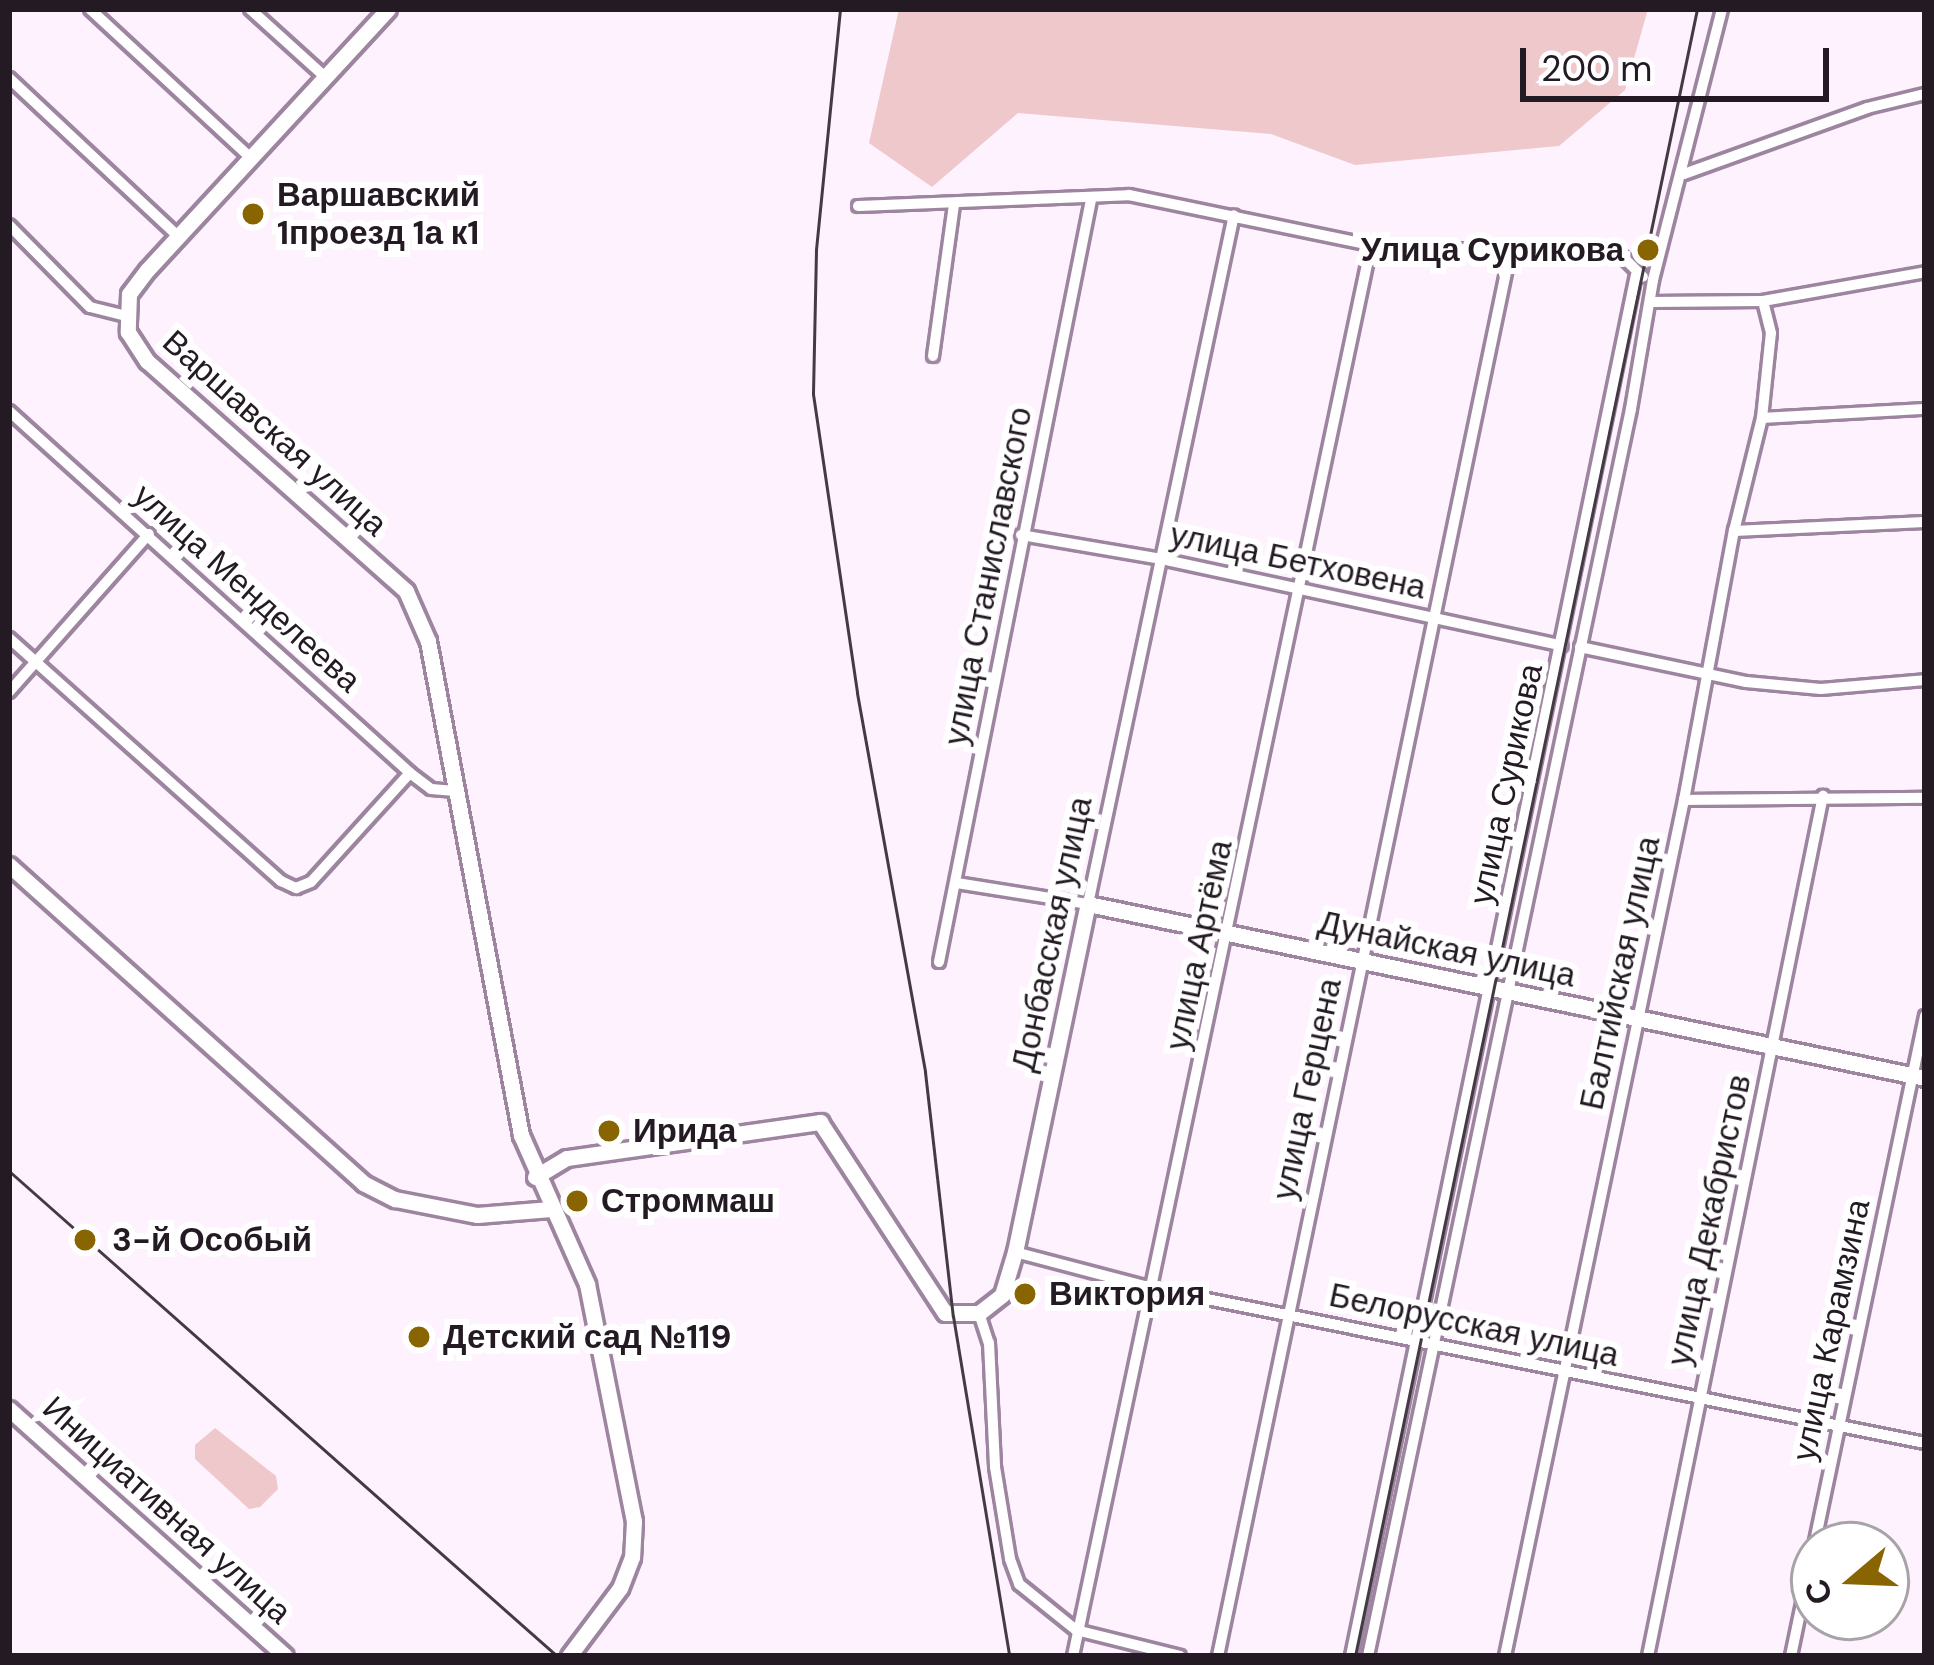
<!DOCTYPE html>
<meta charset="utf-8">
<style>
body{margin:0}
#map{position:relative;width:1934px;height:1665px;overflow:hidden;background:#fdf2fe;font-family:"DM Sans",sans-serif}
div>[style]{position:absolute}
.green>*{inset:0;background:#efc8cb}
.roads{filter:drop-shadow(3px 0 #9d85a0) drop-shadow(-3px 0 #9d85a0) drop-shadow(0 3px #9d85a0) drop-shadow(0 -3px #9d85a0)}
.street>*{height:10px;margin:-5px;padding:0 5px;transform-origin:5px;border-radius:5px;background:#fff}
.secondary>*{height:15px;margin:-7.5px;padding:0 7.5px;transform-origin:7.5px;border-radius:7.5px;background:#fff}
.tram>*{height:3px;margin:-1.5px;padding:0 1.5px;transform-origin:1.5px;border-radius:1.5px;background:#443a44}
.rail>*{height:3px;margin:-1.5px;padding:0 1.5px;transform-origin:1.5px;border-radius:1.5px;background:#443a44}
.dots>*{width:33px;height:33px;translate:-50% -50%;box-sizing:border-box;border:6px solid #fff;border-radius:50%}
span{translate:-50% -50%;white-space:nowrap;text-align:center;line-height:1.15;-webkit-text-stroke:12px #fff;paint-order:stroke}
.poi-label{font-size:33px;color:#241a24;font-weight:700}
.left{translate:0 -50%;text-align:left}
.right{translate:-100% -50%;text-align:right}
.street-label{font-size:33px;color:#241a24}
.frame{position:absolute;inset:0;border:12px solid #241a24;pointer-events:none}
.north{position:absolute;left:1790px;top:1521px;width:120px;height:120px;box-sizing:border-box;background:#fff;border:3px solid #a7a3a7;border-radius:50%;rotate:251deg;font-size:33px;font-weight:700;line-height:48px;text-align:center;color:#241a24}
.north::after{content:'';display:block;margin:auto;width:42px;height:54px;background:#886501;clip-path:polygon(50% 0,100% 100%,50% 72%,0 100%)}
.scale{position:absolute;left:1520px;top:48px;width:309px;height:54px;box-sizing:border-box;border:6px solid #241a24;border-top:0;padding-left:15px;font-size:36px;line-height:42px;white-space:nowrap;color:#241a24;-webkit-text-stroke:9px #fff;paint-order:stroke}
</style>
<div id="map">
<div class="green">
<div style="clip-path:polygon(899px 9px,1648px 9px,1625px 90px,1559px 146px,1355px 165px,1271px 134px,1018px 113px,932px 187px,869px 143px)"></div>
<div style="clip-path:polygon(215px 1428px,276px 1476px,278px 1489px,260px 1507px,249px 1509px,195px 1459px,195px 1445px)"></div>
</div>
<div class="roads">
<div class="street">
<div style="left:90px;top:9px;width:219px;rotate:42.8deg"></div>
<div style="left:250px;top:9px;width:98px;rotate:42.1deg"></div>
<div style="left:9px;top:78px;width:231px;rotate:43.1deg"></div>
<div style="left:1684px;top:174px;width:195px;rotate:-19.8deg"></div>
<div style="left:1867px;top:108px;width:60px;rotate:-13.6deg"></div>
<div style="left:858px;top:206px;width:271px;rotate:-2.3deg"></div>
<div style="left:1129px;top:195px;width:247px;rotate:11.7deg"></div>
<div style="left:1371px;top:245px;width:252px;rotate:2.7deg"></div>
<div style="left:1623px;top:257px;width:28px;rotate:45deg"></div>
<div style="left:9px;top:225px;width:115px;rotate:45.4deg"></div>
<div style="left:90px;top:307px;width:38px;rotate:14deg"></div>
<div style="left:1650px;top:302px;width:113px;rotate:-0.5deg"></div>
<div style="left:1763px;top:301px;width:165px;rotate:-10.1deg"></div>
<div style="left:933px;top:356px;width:153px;rotate:-82.1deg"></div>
<div style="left:9px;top:411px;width:540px;rotate:42.07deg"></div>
<div style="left:410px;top:773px;width:26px;rotate:37deg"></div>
<div style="left:431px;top:789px;width:24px;rotate:5deg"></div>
<div style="left:1762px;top:418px;width:163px;rotate:-3.2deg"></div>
<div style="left:1734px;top:531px;width:191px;rotate:-2.7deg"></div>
<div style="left:1021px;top:535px;width:142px;rotate:9.7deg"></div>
<div style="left:1161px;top:559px;width:410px;rotate:12.2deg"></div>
<div style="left:9px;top:638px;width:365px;rotate:41.8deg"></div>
<div style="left:281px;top:881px;width:17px;rotate:25deg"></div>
<div style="left:296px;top:888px;width:16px;rotate:-22deg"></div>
<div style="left:311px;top:882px;width:147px;rotate:-47.8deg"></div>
<div style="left:1580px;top:647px;width:170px;rotate:11.9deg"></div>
<div style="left:1746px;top:682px;width:75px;rotate:5.3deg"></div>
<div style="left:1821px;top:689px;width:104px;rotate:-4.9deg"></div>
<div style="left:9px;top:692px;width:211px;rotate:-48.5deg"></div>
<div style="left:1684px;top:800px;width:241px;rotate:-0.5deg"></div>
<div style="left:957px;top:883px;width:133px;rotate:9.1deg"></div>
<div style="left:1088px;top:904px;width:704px;rotate:-78.04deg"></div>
<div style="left:939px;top:962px;width:777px;rotate:-78.72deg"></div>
<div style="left:1015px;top:1252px;width:142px;rotate:14.7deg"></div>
<div style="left:1152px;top:1288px;width:788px;rotate:11.34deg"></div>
<div style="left:979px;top:1313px;width:32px;rotate:72deg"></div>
<div style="left:989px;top:1343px;width:124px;rotate:87.2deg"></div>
<div style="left:995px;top:1467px;width:93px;rotate:80.7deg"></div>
<div style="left:1010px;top:1559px;width:27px;rotate:70deg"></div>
<div style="left:1019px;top:1584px;width:73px;rotate:38.9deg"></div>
<div style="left:1076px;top:1630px;width:107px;rotate:14deg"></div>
<div style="left:1073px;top:1656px;width:1442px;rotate:-78.07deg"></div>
<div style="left:1218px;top:1656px;width:1433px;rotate:-78.24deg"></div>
<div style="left:1351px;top:1656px;width:1410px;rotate:-78.34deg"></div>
<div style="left:1368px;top:1656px;width:1274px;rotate:-78.09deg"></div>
<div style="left:1631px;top:409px;width:131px;rotate:-80.3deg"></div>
<div style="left:1653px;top:280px;width:280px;rotate:-75.7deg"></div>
<div style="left:1505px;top:1656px;width:875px;rotate:-78.19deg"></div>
<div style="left:1684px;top:800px;width:274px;rotate:-79.5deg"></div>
<div style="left:1734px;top:531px;width:116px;rotate:-76.1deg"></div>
<div style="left:1762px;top:418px;width:85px;rotate:-84deg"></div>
<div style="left:1771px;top:333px;width:33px;rotate:-104deg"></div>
<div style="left:1648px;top:1656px;width:878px;rotate:-78.5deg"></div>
<div style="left:1791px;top:1656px;width:654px;rotate:-78.17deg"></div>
</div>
<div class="secondary">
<div style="left:388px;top:9px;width:355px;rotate:132.7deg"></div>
<div style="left:147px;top:270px;width:30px;rotate:127deg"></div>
<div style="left:129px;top:294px;width:38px;rotate:92deg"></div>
<div style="left:128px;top:332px;width:35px;rotate:57deg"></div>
<div style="left:147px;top:361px;width:346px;rotate:41.6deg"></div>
<div style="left:406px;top:591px;width:55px;rotate:66.3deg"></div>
<div style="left:428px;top:641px;width:503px;rotate:79.34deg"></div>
<div style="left:521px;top:1135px;width:163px;rotate:66.1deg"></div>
<div style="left:587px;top:1284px;width:242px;rotate:78.8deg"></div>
<div style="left:634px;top:1521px;width:36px;rotate:93deg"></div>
<div style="left:632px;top:1557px;width:33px;rotate:111deg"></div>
<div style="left:620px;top:1588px;width:85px;rotate:126.9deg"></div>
<div style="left:9px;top:865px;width:476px;rotate:41.9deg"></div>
<div style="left:363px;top:1183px;width:36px;rotate:27deg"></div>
<div style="left:395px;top:1199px;width:84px;rotate:11deg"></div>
<div style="left:477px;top:1215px;width:74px;rotate:-4.6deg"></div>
<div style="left:535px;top:1177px;width:37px;rotate:-31deg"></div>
<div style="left:567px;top:1158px;width:256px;rotate:-8.1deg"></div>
<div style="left:820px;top:1122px;width:228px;rotate:56.8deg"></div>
<div style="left:945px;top:1313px;width:34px"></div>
<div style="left:979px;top:1313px;width:29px;rotate:-38deg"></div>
<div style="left:1002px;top:1295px;width:45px;rotate:-73.2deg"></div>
<div style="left:1015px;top:1252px;width:356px;rotate:-78.2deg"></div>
<div style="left:1088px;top:904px;width:855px;rotate:11.74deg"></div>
<div style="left:9px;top:1409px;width:370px;rotate:41.8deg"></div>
</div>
</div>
<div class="tram">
<div style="left:1355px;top:1656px;width:1682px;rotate:-78.27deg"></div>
</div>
<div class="rail">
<div style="left:840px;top:9px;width:242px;rotate:95.7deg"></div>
<div style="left:816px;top:250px;width:144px;rotate:91.2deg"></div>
<div style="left:813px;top:394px;width:302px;rotate:81.6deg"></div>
<div style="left:857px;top:693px;width:385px;rotate:79.8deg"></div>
<div style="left:925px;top:1072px;width:246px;rotate:83.5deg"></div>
<div style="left:953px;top:1316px;width:345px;rotate:80.6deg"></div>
<div style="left:9px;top:1171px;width:732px;rotate:41.51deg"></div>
</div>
<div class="dots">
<div style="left:253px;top:214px;background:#886501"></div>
<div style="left:1648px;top:250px;background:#886501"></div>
<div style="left:609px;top:1131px;background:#886501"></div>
<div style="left:577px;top:1201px;background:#886501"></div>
<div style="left:85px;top:1240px;background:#886501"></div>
<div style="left:1025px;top:1294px;background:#886501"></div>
<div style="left:419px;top:1337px;background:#886501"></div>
</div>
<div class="poi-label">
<span class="left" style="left:277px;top:214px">Варшавский<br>1проезд 1а к1</span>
<span class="right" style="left:1624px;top:250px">Улица Сурикова</span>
<span class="left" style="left:633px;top:1131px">Ирида</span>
<span class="left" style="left:601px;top:1201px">Строммаш</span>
<span class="left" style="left:112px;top:1240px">3-й Особый</span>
<span class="left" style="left:1049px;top:1294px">Виктория</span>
<span class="left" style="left:443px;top:1337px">Детский сад №119</span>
</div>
<div class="street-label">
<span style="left:275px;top:433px;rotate:42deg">Варшавская улица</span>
<span style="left:1298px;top:561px;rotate:12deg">улица Бетховена</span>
<span style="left:988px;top:576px;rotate:-79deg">улица Станиславского</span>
<span style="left:247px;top:588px;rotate:42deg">улица Менделеева</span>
<span style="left:1506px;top:784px;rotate:-78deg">улица Сурикова</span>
<span style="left:1052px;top:934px;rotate:-78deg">Донбасская улица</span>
<span style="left:1199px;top:945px;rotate:-78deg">улица Артёма</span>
<span style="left:1447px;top:949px;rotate:12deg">Дунайская улица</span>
<span style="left:1620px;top:973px;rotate:-78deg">Балтийская улица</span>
<span style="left:1307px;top:1089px;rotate:-78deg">улица Герцена</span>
<span style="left:1709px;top:1220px;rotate:-78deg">улица Декабристов</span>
<span style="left:1474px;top:1325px;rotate:12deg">Белорусская улица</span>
<span style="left:1831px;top:1330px;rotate:-78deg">улица Карамзина</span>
<span style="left:167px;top:1510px;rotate:42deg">Инициативная улица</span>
</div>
<div class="frame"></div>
<div class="north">С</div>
<div class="scale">200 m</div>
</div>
